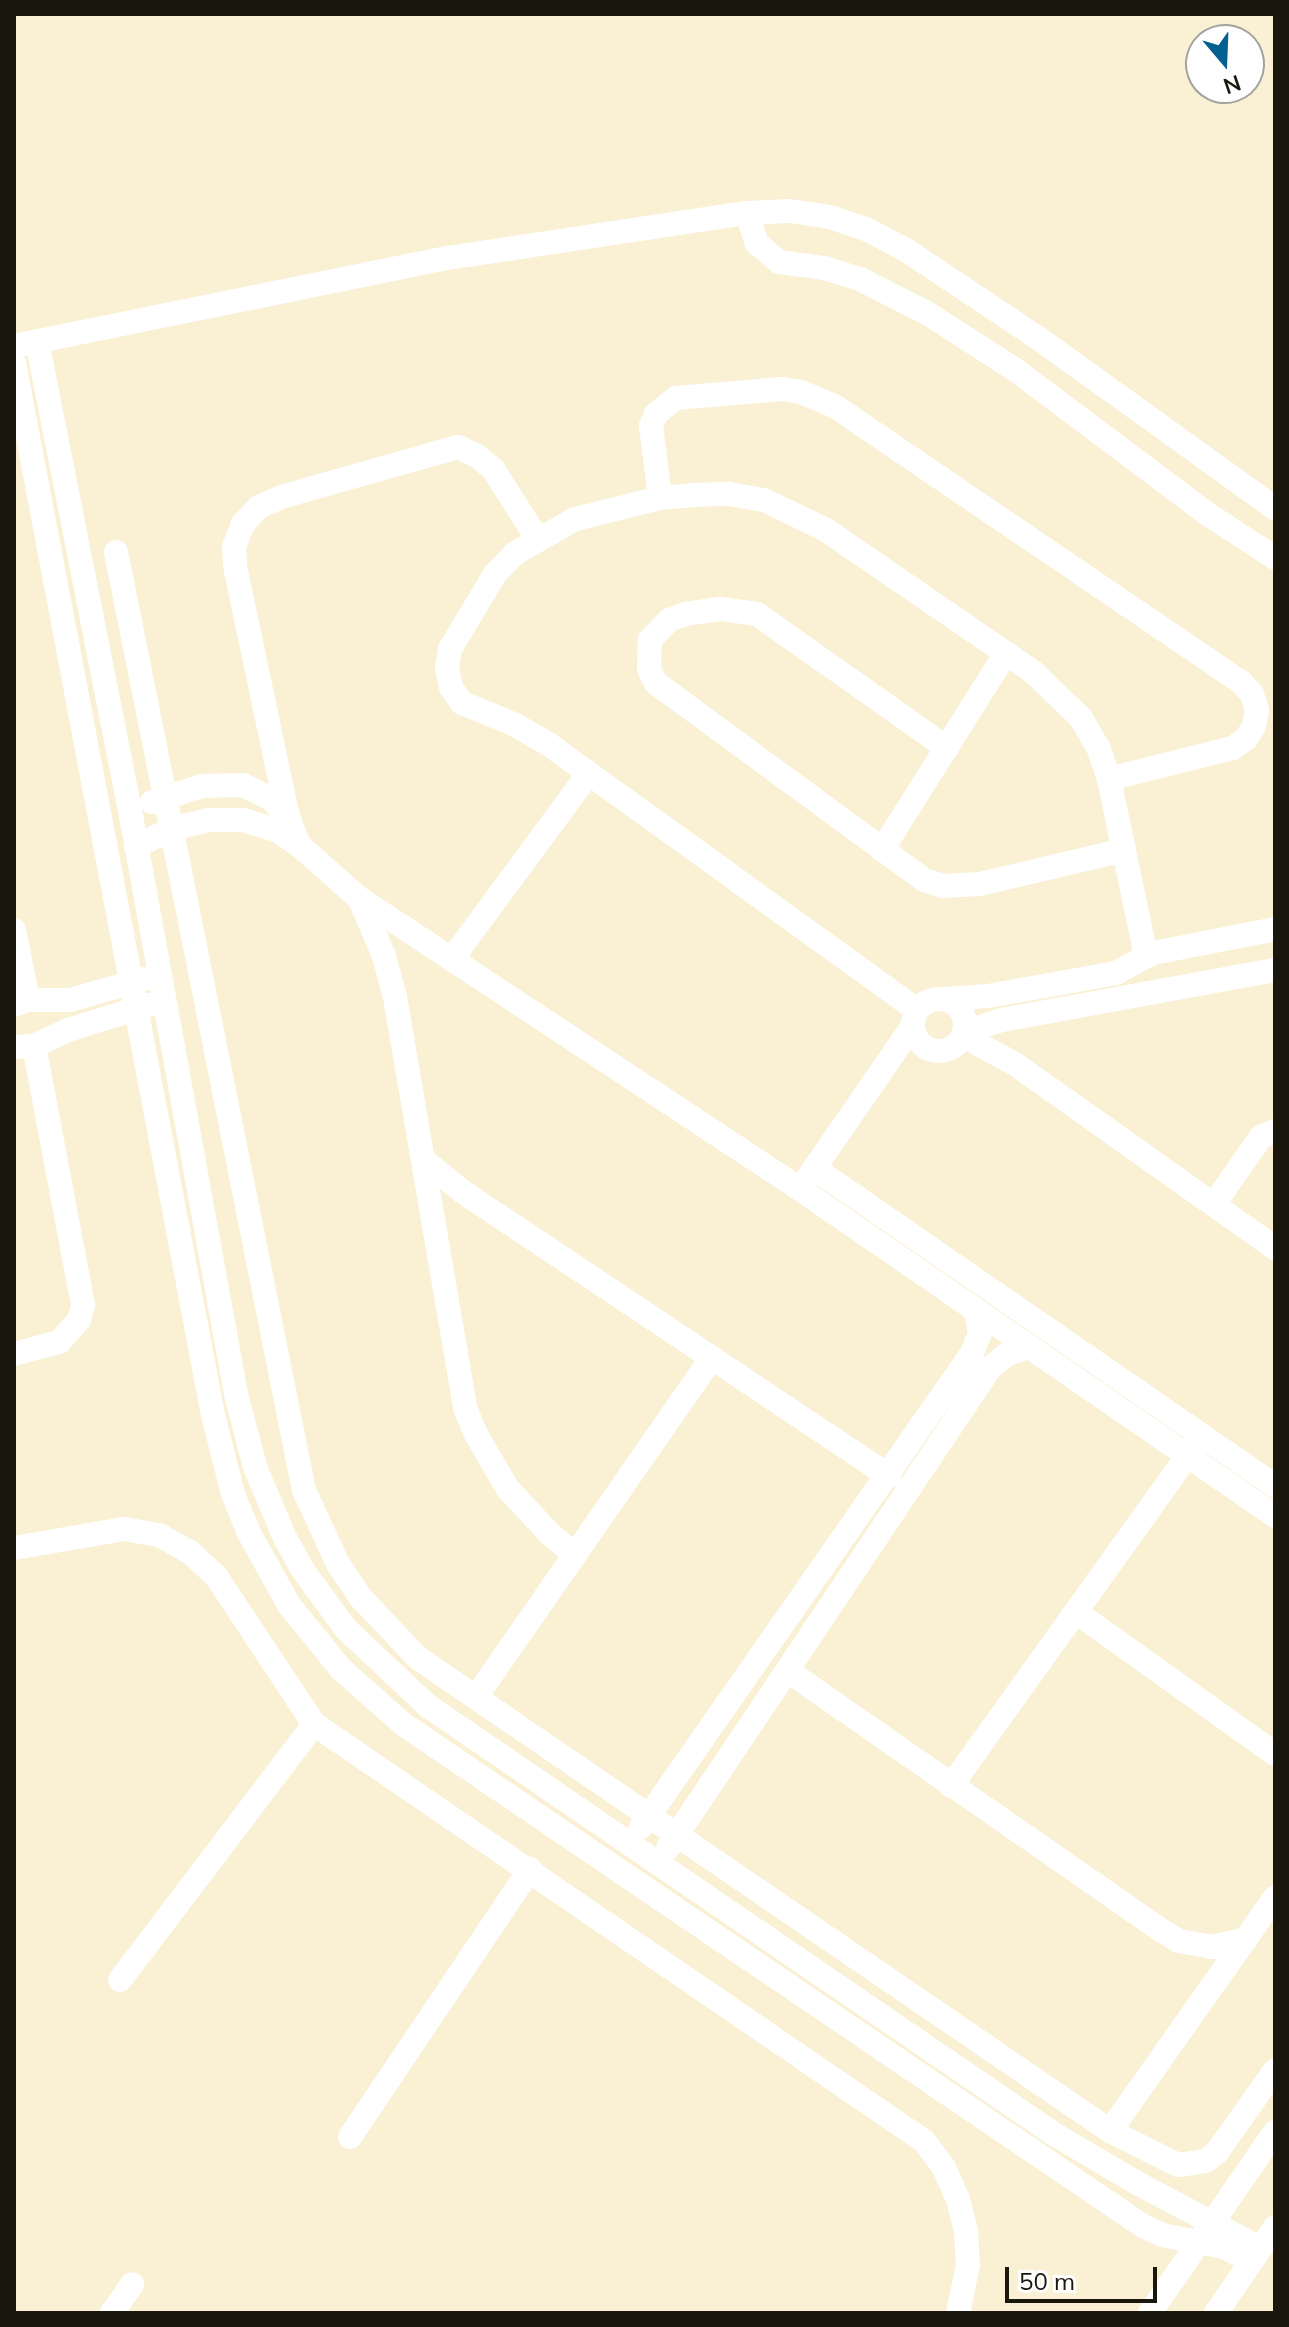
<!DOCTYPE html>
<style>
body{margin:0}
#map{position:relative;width:1289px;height:2327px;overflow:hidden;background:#faf0d4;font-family:Mulish,sans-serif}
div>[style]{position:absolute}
.minor>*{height:24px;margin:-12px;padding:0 12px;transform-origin:12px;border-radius:12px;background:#fff}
.minor>.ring{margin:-12px;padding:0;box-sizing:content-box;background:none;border:24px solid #fff;border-radius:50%}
span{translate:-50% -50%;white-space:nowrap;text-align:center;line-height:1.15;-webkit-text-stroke:6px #fefefe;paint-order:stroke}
.frame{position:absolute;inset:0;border:16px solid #1a170d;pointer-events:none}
.north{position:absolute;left:1185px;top:24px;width:80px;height:80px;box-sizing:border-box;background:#fefefe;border:2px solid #a3a29e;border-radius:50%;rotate:161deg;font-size:22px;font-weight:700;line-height:32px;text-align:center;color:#1a170d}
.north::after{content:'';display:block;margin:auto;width:28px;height:36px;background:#026191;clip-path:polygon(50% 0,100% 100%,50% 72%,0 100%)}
.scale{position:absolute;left:1005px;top:2267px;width:152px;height:36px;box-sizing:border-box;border:4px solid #1a170d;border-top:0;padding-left:10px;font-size:24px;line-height:28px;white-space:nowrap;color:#1a170d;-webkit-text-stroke:6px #fefefe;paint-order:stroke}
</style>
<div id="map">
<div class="minor">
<div style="left:747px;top:213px;width:32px;rotate:72deg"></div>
<div style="left:757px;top:243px;width:29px;rotate:41deg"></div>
<div style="left:779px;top:262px;width:45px;rotate:7.6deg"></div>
<div style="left:824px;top:268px;width:38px;rotate:17deg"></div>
<div style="left:860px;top:279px;width:75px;rotate:26.9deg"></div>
<div style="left:927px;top:313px;width:107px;rotate:32.8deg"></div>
<div style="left:1017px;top:371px;width:236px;rotate:36.9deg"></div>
<div style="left:1206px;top:513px;width:82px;rotate:33.1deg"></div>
<div style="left:37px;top:341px;width:478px;rotate:78.8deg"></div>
<div style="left:130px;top:810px;width:594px;rotate:79.71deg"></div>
<div style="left:236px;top:1394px;width:75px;rotate:75.4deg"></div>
<div style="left:255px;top:1467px;width:75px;rotate:67.2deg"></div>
<div style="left:284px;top:1536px;width:38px;rotate:61deg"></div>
<div style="left:302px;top:1569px;width:74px;rotate:53.7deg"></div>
<div style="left:346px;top:1629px;width:112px;rotate:43.2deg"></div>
<div style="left:428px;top:1706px;width:758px;rotate:34.36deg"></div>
<div style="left:1054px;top:2134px;width:96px;rotate:30.6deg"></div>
<div style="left:1137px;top:2183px;width:137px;rotate:27.9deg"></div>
<div style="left:14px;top:346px;width:443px;rotate:-11.5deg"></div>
<div style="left:448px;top:258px;width:302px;rotate:-8.6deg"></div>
<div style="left:747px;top:213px;width:42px;rotate:-2.7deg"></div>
<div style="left:789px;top:211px;width:41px;rotate:8.3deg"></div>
<div style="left:830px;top:217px;width:40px;rotate:18.9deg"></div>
<div style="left:868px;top:230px;width:43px;rotate:27.8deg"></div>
<div style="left:906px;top:250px;width:159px;rotate:33.7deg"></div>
<div style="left:1038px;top:338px;width:292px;rotate:35.7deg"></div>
<div style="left:14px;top:363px;width:1071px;rotate:79.29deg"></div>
<div style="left:213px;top:1415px;width:81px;rotate:75.8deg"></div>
<div style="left:233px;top:1494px;width:42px;rotate:67.7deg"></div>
<div style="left:249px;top:1533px;width:82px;rotate:60.9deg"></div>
<div style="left:289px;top:1605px;width:82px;rotate:50.9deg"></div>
<div style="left:341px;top:1669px;width:83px;rotate:41.6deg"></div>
<div style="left:403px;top:1724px;width:894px;rotate:34.15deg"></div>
<div style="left:1143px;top:2226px;width:21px;rotate:25deg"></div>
<div style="left:1162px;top:2235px;width:63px;rotate:11deg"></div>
<div style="left:1224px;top:2247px;width:30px;rotate:27deg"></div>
<div style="left:660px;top:498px;width:73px;rotate:-97.1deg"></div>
<div style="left:651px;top:426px;width:13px;rotate:-67deg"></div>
<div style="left:656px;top:414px;width:26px;rotate:-39deg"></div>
<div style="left:676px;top:398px;width:106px;rotate:-4.9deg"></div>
<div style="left:782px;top:389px;width:19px;rotate:9deg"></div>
<div style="left:801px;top:392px;width:38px;rotate:23deg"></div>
<div style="left:836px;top:407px;width:490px;rotate:34.2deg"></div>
<div style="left:1241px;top:682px;width:16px;rotate:47deg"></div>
<div style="left:1252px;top:694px;width:17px;rotate:73deg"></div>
<div style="left:1257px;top:710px;width:16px;rotate:101deg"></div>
<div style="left:1254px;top:726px;width:15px;rotate:122deg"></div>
<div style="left:1246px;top:739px;width:16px;rotate:145deg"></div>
<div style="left:1233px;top:748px;width:128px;rotate:166deg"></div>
<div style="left:116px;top:552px;width:957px;rotate:78.67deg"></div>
<div style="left:304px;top:1490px;width:81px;rotate:65.3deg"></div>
<div style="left:338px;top:1564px;width:41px;rotate:55.9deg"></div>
<div style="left:361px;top:1598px;width:83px;rotate:46.5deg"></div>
<div style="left:418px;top:1658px;width:838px;rotate:34.35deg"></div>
<div style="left:1110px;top:2131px;width:76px;rotate:26.6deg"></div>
<div style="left:1178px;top:2165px;width:28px;rotate:-8deg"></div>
<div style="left:1206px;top:2161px;width:14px;rotate:-39deg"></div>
<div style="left:1217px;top:2152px;width:100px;rotate:-54.7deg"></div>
<div style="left:947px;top:748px;width:232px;rotate:-144.8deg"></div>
<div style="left:757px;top:614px;width:37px;rotate:-172deg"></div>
<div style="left:720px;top:609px;width:35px;rotate:172deg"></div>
<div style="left:685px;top:614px;width:17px;rotate:159deg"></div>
<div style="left:669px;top:620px;width:28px;rotate:134deg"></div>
<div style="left:650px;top:640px;width:29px;rotate:92deg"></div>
<div style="left:649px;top:669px;width:16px;rotate:63deg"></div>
<div style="left:656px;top:683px;width:333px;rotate:36.3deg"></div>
<div style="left:924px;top:880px;width:19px;rotate:18deg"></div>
<div style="left:942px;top:886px;width:38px;rotate:-3deg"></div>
<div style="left:980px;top:884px;width:148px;rotate:-13.3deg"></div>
<div style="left:152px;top:802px;width:52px;rotate:-17.7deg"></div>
<div style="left:202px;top:786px;width:41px;rotate:-1.4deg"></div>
<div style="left:243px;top:785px;width:32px;rotate:26deg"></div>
<div style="left:272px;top:799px;width:24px;rotate:52deg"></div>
<div style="left:299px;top:845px;width:34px;rotate:-111deg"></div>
<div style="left:287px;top:813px;width:246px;rotate:-101.9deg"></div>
<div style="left:236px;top:572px;width:25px;rotate:-95deg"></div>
<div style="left:234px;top:547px;width:25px;rotate:-69deg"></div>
<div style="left:243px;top:524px;width:23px;rotate:-47deg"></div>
<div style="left:259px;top:507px;width:24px;rotate:-24deg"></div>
<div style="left:281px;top:497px;width:184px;rotate:-15.8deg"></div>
<div style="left:458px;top:447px;width:21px;rotate:25deg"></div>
<div style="left:477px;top:456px;width:21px;rotate:39deg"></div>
<div style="left:493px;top:469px;width:82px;rotate:57.5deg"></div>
<div style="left:136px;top:846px;width:40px;rotate:-25deg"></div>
<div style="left:172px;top:829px;width:38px;rotate:-14deg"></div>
<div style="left:209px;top:820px;width:35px"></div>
<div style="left:244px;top:820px;width:36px;rotate:18deg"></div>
<div style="left:278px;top:831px;width:25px;rotate:34deg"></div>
<div style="left:299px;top:845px;width:80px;rotate:41.5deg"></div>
<div style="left:359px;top:898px;width:528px;rotate:33.42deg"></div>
<div style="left:800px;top:1189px;width:577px;rotate:34.54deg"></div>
<div style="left:882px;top:850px;width:233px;rotate:-57.8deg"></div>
<div style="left:360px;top:900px;width:61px;rotate:66.8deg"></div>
<div style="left:384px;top:956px;width:42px;rotate:75deg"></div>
<div style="left:395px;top:997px;width:417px;rotate:80.3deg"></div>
<div style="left:465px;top:1408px;width:30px;rotate:67deg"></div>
<div style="left:477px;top:1436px;width:61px;rotate:59.7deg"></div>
<div style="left:508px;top:1489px;width:62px;rotate:47deg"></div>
<div style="left:550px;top:1534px;width:31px;rotate:40deg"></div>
<div style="left:14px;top:930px;width:71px;rotate:78.7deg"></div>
<div style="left:452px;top:959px;width:231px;rotate:-53.6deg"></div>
<div class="ring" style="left:913px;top:999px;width:28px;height:28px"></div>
<div style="left:946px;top:999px;width:42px;rotate:-4.1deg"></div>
<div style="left:988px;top:996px;width:130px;rotate:-10.2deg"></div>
<div style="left:1116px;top:973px;width:42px;rotate:-28.4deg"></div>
<div style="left:1153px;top:953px;width:124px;rotate:-11.1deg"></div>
<div style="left:14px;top:1005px;width:15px;rotate:-20deg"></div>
<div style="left:28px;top:1000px;width:42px"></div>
<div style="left:70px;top:1000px;width:77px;rotate:-15.8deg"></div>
<div style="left:917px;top:1010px;width:453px;rotate:-144.2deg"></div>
<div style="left:550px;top:745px;width:39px;rotate:-150deg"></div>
<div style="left:516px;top:725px;width:58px;rotate:-157.8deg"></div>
<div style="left:462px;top:703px;width:19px;rotate:-125deg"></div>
<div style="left:451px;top:687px;width:19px;rotate:-102deg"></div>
<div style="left:447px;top:668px;width:19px;rotate:-81deg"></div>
<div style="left:450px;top:649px;width:87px;rotate:-59deg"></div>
<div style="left:495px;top:574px;width:28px;rotate:-46deg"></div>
<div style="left:514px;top:554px;width:70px;rotate:-29.8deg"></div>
<div style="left:575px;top:519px;width:88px;rotate:-13.9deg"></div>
<div style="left:660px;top:498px;width:32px;rotate:-5deg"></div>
<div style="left:692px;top:495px;width:37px;rotate:-2deg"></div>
<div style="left:729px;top:494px;width:36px;rotate:10deg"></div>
<div style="left:764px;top:500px;width:69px;rotate:25.8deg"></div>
<div style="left:826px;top:530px;width:251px;rotate:34.4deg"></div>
<div style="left:1033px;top:672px;width:66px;rotate:43.8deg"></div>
<div style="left:1081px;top:718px;width:34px;rotate:60deg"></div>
<div style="left:1098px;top:747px;width:34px;rotate:71deg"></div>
<div style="left:1109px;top:779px;width:181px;rotate:78.2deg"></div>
<div style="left:965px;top:1032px;width:39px;rotate:-18deg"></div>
<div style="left:1002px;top:1020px;width:278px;rotate:-10.4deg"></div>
<div style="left:963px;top:1036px;width:59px;rotate:28.3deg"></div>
<div style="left:1015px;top:1064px;width:319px;rotate:35.3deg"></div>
<div style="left:14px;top:1047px;width:20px;rotate:-3deg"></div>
<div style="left:34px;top:1046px;width:38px;rotate:-25deg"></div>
<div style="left:68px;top:1030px;width:84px;rotate:-17.4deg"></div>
<div style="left:425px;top:1161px;width:49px;rotate:39.2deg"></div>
<div style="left:463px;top:1192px;width:512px;rotate:33.69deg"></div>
<div style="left:814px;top:1168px;width:560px;rotate:34.6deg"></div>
<div style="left:807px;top:1179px;width:185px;rotate:-55.4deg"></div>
<div style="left:1214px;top:1204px;width:82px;rotate:-55deg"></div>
<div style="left:1261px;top:1137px;width:15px;rotate:-23deg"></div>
<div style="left:14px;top:1354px;width:47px;rotate:-14.9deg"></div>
<div style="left:59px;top:1342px;width:30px;rotate:-48deg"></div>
<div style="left:79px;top:1320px;width:16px;rotate:-75deg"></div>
<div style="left:83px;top:1305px;width:264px;rotate:-100.7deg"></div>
<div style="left:14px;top:1548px;width:112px;rotate:-9.8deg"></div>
<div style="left:124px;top:1529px;width:36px;rotate:10deg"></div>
<div style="left:159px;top:1535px;width:35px;rotate:29deg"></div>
<div style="left:190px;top:1552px;width:35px;rotate:43deg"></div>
<div style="left:216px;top:1576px;width:178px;rotate:56.5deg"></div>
<div style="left:314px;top:1724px;width:739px;rotate:34.36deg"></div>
<div style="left:924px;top:2141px;width:34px;rotate:53deg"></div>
<div style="left:944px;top:2168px;width:34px;rotate:66deg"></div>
<div style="left:958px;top:2199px;width:33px;rotate:76deg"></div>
<div style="left:966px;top:2231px;width:34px;rotate:87deg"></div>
<div style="left:968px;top:2265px;width:49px;rotate:101.8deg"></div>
<div style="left:1076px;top:1612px;width:244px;rotate:35.5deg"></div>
<div style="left:788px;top:1671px;width:458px;rotate:34.8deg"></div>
<div style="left:1164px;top:1932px;width:17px;rotate:31deg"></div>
<div style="left:1179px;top:1941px;width:34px;rotate:10deg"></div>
<div style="left:1212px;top:1947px;width:35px;rotate:-13deg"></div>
<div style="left:476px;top:1697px;width:413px;rotate:-55.2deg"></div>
<div style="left:951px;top:1786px;width:422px;rotate:-54.4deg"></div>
<div style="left:641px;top:1827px;width:578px;rotate:-55.07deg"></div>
<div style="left:972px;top:1353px;width:22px;rotate:-68deg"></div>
<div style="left:980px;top:1333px;width:21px;rotate:-101deg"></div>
<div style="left:668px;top:1848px;width:578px;rotate:-56.14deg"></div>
<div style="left:990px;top:1368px;width:22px;rotate:-39deg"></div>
<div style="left:1007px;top:1354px;width:22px;rotate:-18deg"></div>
<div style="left:120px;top:1980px;width:321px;rotate:-52.8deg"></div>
<div style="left:1110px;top:2131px;width:286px;rotate:-54.8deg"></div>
<div style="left:350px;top:2137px;width:323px;rotate:-56.1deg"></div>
<div style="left:112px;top:2313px;width:35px;rotate:-55deg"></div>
<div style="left:1150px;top:2313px;width:220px;rotate:-55.4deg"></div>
<div style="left:1216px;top:2313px;width:104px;rotate:-55.5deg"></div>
</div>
<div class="frame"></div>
<div class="north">N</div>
<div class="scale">50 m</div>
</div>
